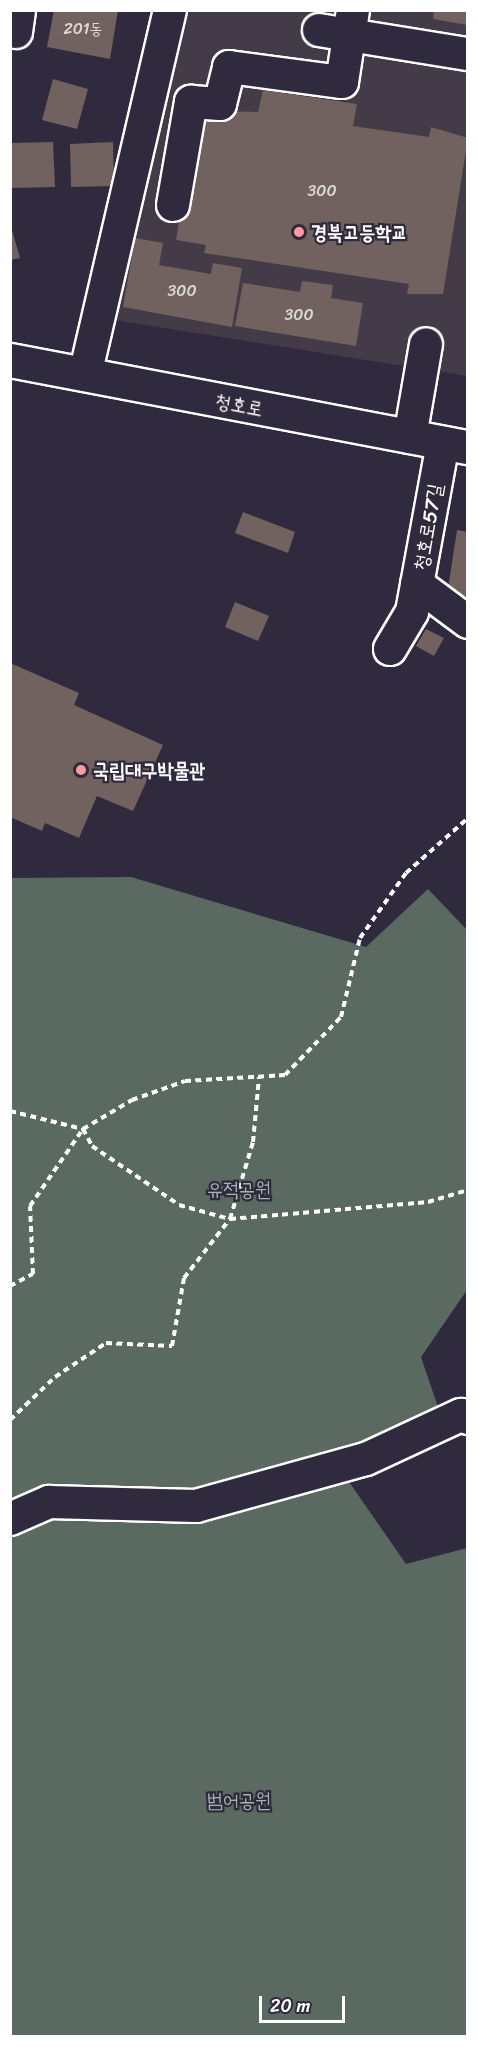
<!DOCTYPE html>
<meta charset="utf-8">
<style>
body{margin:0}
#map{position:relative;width:478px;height:2047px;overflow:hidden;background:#2f2a3d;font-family:Sriracha,"Poor Story",sans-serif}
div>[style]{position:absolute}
.built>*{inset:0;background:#433b47}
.green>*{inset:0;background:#5a6a61}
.building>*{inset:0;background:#71625f}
.path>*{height:4px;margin-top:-2px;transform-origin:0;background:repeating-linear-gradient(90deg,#fff 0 6px,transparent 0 10.5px)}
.roads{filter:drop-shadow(2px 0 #fff) drop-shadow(-2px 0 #fff) drop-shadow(0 2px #fff) drop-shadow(0 -2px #fff)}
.minor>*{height:32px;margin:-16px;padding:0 16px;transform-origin:16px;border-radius:16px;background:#2f2a3d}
.major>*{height:33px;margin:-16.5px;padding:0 16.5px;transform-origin:16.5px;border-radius:16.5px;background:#2f2a3d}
.dots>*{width:16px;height:16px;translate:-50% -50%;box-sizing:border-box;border:3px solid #2f2a3d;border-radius:50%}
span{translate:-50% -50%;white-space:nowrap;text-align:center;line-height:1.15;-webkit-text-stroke:4.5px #2f2a3d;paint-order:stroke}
.number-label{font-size:16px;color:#dcd8d7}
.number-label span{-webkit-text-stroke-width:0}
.poi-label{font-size:20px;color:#fff;font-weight:700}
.left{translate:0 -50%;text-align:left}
.street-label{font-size:20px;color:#fff}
.park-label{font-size:20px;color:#acb4b0}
.frame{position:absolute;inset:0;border:12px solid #fff;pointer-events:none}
.scale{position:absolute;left:259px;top:1996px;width:86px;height:27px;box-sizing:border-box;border:3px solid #fff;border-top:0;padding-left:8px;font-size:18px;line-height:21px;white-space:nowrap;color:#fff;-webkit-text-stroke:4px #2f2a3d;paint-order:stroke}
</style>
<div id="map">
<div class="built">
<div style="clip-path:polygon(181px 11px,467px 11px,467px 376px,108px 319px)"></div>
</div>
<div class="green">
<div style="clip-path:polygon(131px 877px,366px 947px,428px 889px,468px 931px,467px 1290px,421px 1357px,439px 1410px,360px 1450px,201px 1493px,34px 1490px,11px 1501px,11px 878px)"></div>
<div style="clip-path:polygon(345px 1476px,406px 1564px,467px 1548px,467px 2036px,11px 2036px,11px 1524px,34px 1512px)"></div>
</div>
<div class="building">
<div style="clip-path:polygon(54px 10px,118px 10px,110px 59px,47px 47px)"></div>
<div style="clip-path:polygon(434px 10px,468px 10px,467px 25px,433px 19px)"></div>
<div style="clip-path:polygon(53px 79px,88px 89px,77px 129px,42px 120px)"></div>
<div style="clip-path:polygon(263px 90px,357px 104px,353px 126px,429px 137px,431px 127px,468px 138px,443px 294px,407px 294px,409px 284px,204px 253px,206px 245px,176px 240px,197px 110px,258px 112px)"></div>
<div style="clip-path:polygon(53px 142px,55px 187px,10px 188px,10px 143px)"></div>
<div style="clip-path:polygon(113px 142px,114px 186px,71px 187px,70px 144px)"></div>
<div style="clip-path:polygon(10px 223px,20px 258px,10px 260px)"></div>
<div style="clip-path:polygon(135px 238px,163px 243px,159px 265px,211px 274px,213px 263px,242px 268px,232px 327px,123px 307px)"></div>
<div style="clip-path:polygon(302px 281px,333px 285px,331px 298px,363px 303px,356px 346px,235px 326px,243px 283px,300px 292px)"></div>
<div style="clip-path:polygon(243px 512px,295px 532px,288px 553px,235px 533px)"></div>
<div style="clip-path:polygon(457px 530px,468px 532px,468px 598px,447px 595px)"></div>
<div style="clip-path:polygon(235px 602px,269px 616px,258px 641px,225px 627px)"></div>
<div style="clip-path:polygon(426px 629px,444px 638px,434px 656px,416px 646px)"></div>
<div style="clip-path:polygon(10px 663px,79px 693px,74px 705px,163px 745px,133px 811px,97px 796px,79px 838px,45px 823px,42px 831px,10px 817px)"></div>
</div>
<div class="path">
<div style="left:10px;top:1111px;width:75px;rotate:13.9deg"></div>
<div style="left:83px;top:1129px;width:57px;rotate:-30.6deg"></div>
<div style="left:132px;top:1100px;width:56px;rotate:-19.7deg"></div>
<div style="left:185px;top:1081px;width:100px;rotate:-3.4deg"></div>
<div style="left:285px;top:1075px;width:81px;rotate:-46deg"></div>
<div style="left:341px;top:1017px;width:81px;rotate:-76.5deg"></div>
<div style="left:360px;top:938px;width:80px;rotate:-54.7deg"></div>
<div style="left:406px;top:873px;width:83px;rotate:-41.6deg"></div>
<div style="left:10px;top:1286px;width:26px;rotate:-28deg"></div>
<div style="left:33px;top:1274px;width:68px;rotate:-92.5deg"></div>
<div style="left:30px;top:1206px;width:93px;rotate:-55.5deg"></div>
<div style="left:83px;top:1129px;width:19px;rotate:62deg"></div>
<div style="left:92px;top:1146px;width:105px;rotate:34.1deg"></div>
<div style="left:179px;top:1205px;width:53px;rotate:15.4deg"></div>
<div style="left:230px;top:1219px;width:80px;rotate:-73.4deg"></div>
<div style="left:253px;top:1142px;width:65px;rotate:-84.7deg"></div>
<div style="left:10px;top:1420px;width:62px;rotate:-43.7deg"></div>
<div style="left:55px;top:1377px;width:61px;rotate:-33.7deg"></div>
<div style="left:106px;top:1343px;width:66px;rotate:2.6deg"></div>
<div style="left:172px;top:1346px;width:69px;rotate:-80deg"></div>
<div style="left:184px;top:1278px;width:75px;rotate:-52.1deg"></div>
<div style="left:230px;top:1219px;width:199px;rotate:-4.9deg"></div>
<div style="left:428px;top:1202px;width:42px;rotate:-16.7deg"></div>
</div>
<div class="roads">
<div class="minor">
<div style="left:319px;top:30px;width:151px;rotate:9.2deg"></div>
<div style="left:16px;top:32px;width:22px;rotate:-82deg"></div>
<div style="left:173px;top:205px;width:105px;rotate:-80.1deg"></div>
<div style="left:191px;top:102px;width:29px;rotate:4deg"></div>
<div style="left:220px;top:104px;width:38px;rotate:-76deg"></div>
<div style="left:229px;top:67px;width:114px;rotate:7.6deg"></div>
<div style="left:342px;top:82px;width:73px;rotate:-81.3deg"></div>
<div style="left:85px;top:375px;width:375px;rotate:-76.9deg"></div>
<div style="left:410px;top:437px;width:94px;rotate:-80.2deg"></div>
<div style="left:417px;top:584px;width:64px;rotate:36.7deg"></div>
<div style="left:390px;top:649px;width:43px;rotate:-59.3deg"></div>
<div style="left:412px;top:612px;width:172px;rotate:-79.6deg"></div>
<div style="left:10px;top:1519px;width:43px;rotate:-23.6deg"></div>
<div style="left:49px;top:1502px;width:147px;rotate:1.6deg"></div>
<div style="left:196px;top:1506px;width:176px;rotate:-15.5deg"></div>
<div style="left:366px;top:1459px;width:105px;rotate:-24.9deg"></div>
<div style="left:461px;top:1415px;width:8px;rotate:23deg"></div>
</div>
<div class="major">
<div style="left:10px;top:360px;width:466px;rotate:10.8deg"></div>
</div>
</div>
<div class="dots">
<div style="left:299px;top:232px;background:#ff9aa2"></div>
<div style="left:81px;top:770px;background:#ff9aa2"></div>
</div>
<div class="number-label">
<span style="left:83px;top:29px">201동</span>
<span style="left:322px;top:191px">300</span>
<span style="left:182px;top:291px">300</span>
<span style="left:299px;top:315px">300</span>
</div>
<div class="poi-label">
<span class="left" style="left:311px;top:232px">경북고등학교</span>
<span class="left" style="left:93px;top:770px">국립대구박물관</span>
</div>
<div class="street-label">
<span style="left:239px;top:405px;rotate:11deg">청호로</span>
<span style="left:428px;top:527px;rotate:-80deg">청호로57길</span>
</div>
<div class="park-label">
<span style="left:239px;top:1189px">유적공원</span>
<span style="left:239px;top:1800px">범어공원</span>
</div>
<div class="frame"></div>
<div class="scale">20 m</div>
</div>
